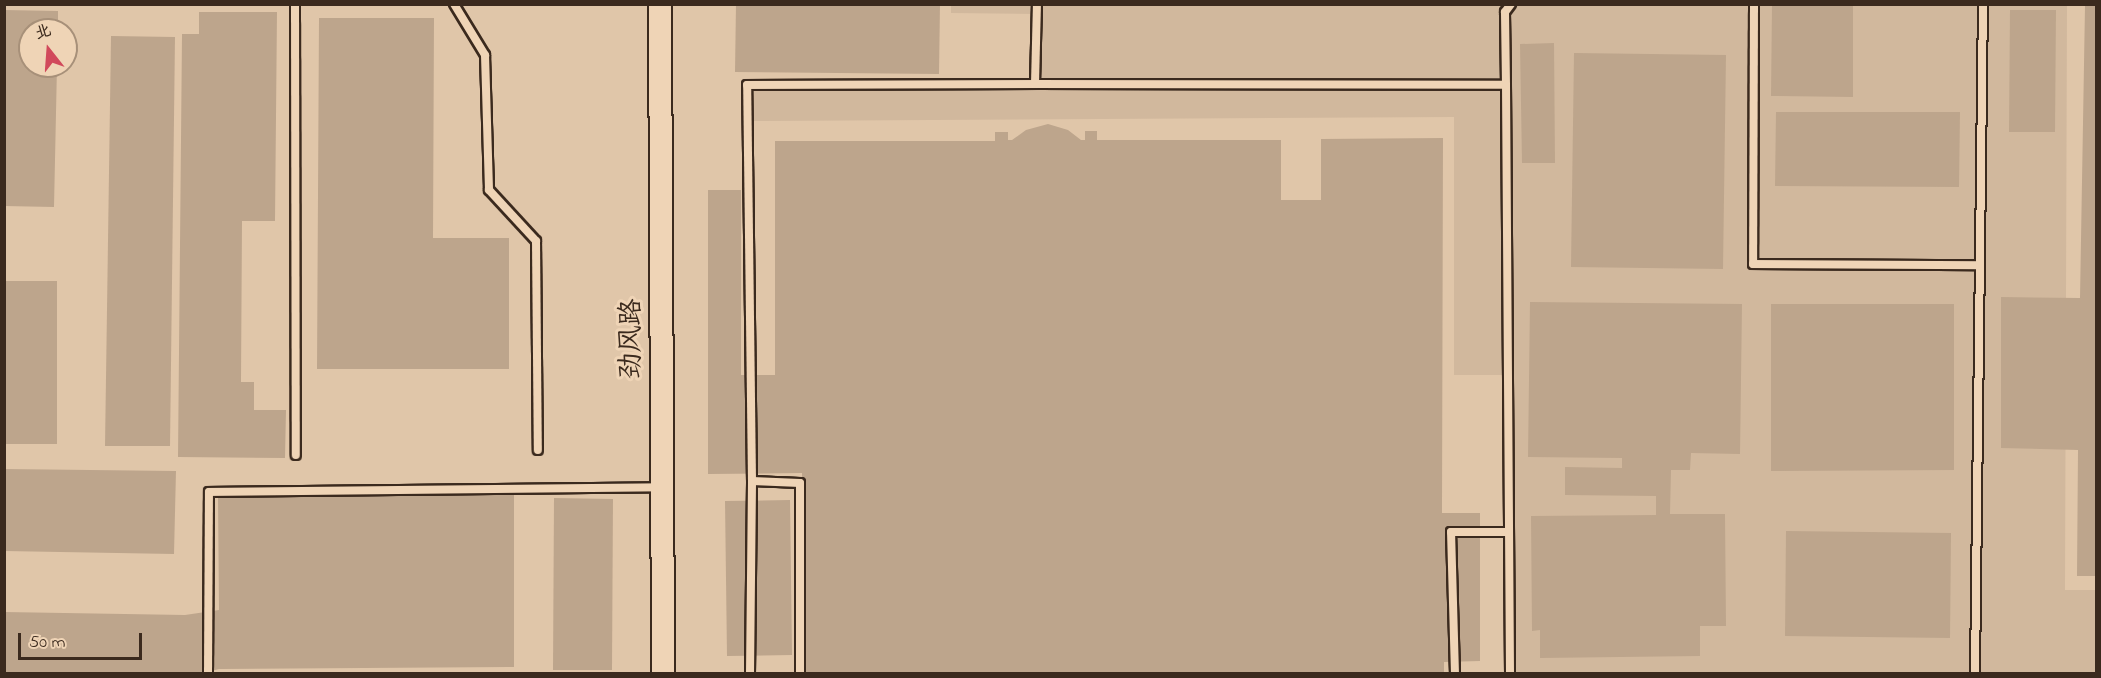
<!DOCTYPE html>
<meta charset="utf-8">
<style>
body{margin:0}
#map{position:relative;width:2101px;height:678px;overflow:hidden;background:#efd4b6;font-family:"Indie Flower","LXGW WenKai TC",sans-serif}
div>[style]{position:absolute}
.built>*{inset:0;background:#e0c6a9}
.green>*{inset:0;background:#d1b89d}
.building>*{inset:0;background:#bda58c}
.roads{filter:drop-shadow(2px 0 #3b2a1e) drop-shadow(-2px 0 #3b2a1e) drop-shadow(0 2px #3b2a1e) drop-shadow(0 -2px #3b2a1e)}
.lane>*{height:8px;margin:-4px;padding:0 4px;transform-origin:4px;border-radius:4px;background:#efd4b6}
.secondary>*{height:22px;margin:-11px;padding:0 11px;transform-origin:11px;border-radius:11px;background:#efd4b6}
span{translate:-50% -50%;white-space:nowrap;text-align:center;line-height:1.15;-webkit-text-stroke:6px #efd4b6;paint-order:stroke}
.street-label{font-size:27px;color:#3b2a1e}
.frame{position:absolute;inset:0;border:6px solid #3b2a1e;pointer-events:none}
.north{position:absolute;left:18px;top:18px;width:60px;height:60px;box-sizing:border-box;background:#efd4b6;border:2px solid #a79079;border-radius:50%;rotate:343deg;font-size:16px;font-weight:700;line-height:24px;text-align:center;color:#3b2a1e}
.north::after{content:'';display:block;margin:auto;width:21px;height:27px;background:#d1495b;clip-path:polygon(50% 0,100% 100%,50% 72%,0 100%)}
.scale{position:absolute;left:18px;top:633px;width:124px;height:27px;box-sizing:border-box;border:3px solid #3b2a1e;border-top:0;padding-left:8px;font-size:18px;line-height:21px;white-space:nowrap;color:#3b2a1e;-webkit-text-stroke:4px #efd4b6;paint-order:stroke}
</style>
<div id="map">
<div class="built">
<div style="clip-path:polygon(evenodd,4px 5px,2096px 5px,2096px 673px,5px 673px,4px 5px,30px 30px,66px 30px,66px 66px,30px 66px,30px 30px)"></div>
</div>
<div class="green">
<div style="clip-path:polygon(1505px 4px,1505px 11px,1511px 4px,2067px 5px,2065px 590px,2096px 590px,2096px 673px,1510px 673px,1508px 375px,1454px 375px,1454px 117px,748px 121px,747px 85px,1035px 84px,1036px 14px,951px 13px,951px 5px)"></div>
</div>
<div class="building">
<div style="clip-path:polygon(736px 4px,940px 4px,939px 74px,735px 72px)"></div>
<div style="clip-path:polygon(1772px 5px,1853px 5px,1853px 97px,1771px 96px)"></div>
<div style="clip-path:polygon(2085px 6px,2096px 6px,2096px 576px,2077px 576px,2078px 450px,2001px 448px,2001px 297px,2080px 298px)"></div>
<div style="clip-path:polygon(4px 10px,58px 11px,58px 30px,30px 30px,30px 66px,57px 66px,54px 207px,4px 206px)"></div>
<div style="clip-path:polygon(2010px 10px,2056px 10px,2055px 132px,2009px 132px)"></div>
<div style="clip-path:polygon(199px 12px,277px 12px,275px 221px,242px 221px,241px 382px,254px 382px,254px 410px,286px 410px,285px 458px,178px 457px,182px 34px,199px 34px)"></div>
<div style="clip-path:polygon(319px 18px,434px 18px,433px 238px,509px 238px,509px 369px,317px 369px)"></div>
<div style="clip-path:polygon(111px 36px,175px 37px,170px 446px,105px 446px)"></div>
<div style="clip-path:polygon(1554px 43px,1555px 163px,1522px 163px,1520px 44px)"></div>
<div style="clip-path:polygon(1574px 53px,1726px 55px,1723px 269px,1571px 267px)"></div>
<div style="clip-path:polygon(1776px 112px,1960px 112px,1959px 187px,1775px 186px)"></div>
<div style="clip-path:polygon(1048px 124px,1068px 130px,1081px 140px,1085px 140px,1085px 131px,1097px 131px,1097px 140px,1281px 140px,1281px 200px,1321px 200px,1321px 139px,1443px 138px,1442px 513px,1480px 513px,1480px 661px,1444px 662px,1444px 674px,802px 674px,802px 473px,708px 474px,708px 190px,741px 190px,741px 375px,775px 375px,775px 141px,995px 141px,995px 132px,1008px 132px,1008px 140px,1012px 140px,1026px 130px)"></div>
<div style="clip-path:polygon(4px 281px,57px 281px,57px 444px,4px 444px)"></div>
<div style="clip-path:polygon(1530px 302px,1742px 304px,1740px 454px,1691px 453px,1690px 470px,1671px 470px,1670px 514px,1725px 514px,1726px 626px,1700px 626px,1700px 656px,1540px 658px,1540px 630px,1532px 631px,1531px 516px,1656px 515px,1656px 496px,1565px 495px,1565px 467px,1622px 468px,1622px 458px,1528px 457px)"></div>
<div style="clip-path:polygon(1771px 304px,1954px 304px,1954px 470px,1771px 471px)"></div>
<div style="clip-path:polygon(4px 469px,176px 471px,174px 554px,4px 551px)"></div>
<div style="clip-path:polygon(514px 493px,514px 667px,219px 669px,199px 674px,4px 673px,4px 612px,185px 615px,219px 610px,218px 495px)"></div>
<div style="clip-path:polygon(554px 498px,613px 499px,612px 670px,553px 670px)"></div>
<div style="clip-path:polygon(790px 500px,792px 655px,727px 656px,725px 501px)"></div>
<div style="clip-path:polygon(1786px 531px,1951px 533px,1950px 638px,1785px 636px)"></div>
</div>
<div class="roads">
<div class="lane">
<div style="left:295px;top:4px;width:451px;rotate:89.9deg"></div>
<div style="left:454px;top:4px;width:60px;rotate:58.7deg"></div>
<div style="left:485px;top:55px;width:135px;rotate:88.3deg"></div>
<div style="left:489px;top:190px;width:69px;rotate:47.3deg"></div>
<div style="left:536px;top:241px;width:209px;rotate:89.5deg"></div>
<div style="left:1754px;top:4px;width:260px;rotate:90.2deg"></div>
<div style="left:1753px;top:264px;width:227px;rotate:0.3deg"></div>
<div style="left:1035px;top:84px;width:471px;rotate:0.1deg"></div>
<div style="left:1506px;top:85px;width:589px;rotate:89.61deg"></div>
<div style="left:1506px;top:85px;width:73px;rotate:-90.8deg"></div>
<div style="left:1505px;top:12px;width:10px;rotate:-53deg"></div>
<div style="left:752px;top:481px;width:48px;rotate:2.4deg"></div>
<div style="left:800px;top:483px;width:191px;rotate:90deg"></div>
<div style="left:208px;top:674px;width:182px;rotate:-89.7deg"></div>
<div style="left:209px;top:492px;width:451px;rotate:-0.6deg"></div>
<div style="left:750px;top:674px;width:193px;rotate:-89.4deg"></div>
<div style="left:752px;top:481px;width:396px;rotate:-90.7deg"></div>
<div style="left:747px;top:85px;width:288px;rotate:-0.2deg"></div>
<div style="left:1035px;top:84px;width:80px;rotate:-88.6deg"></div>
<div style="left:1455px;top:674px;width:142px;rotate:-91.6deg"></div>
<div style="left:1451px;top:532px;width:58px"></div>
<div style="left:1975px;top:674px;width:670px;rotate:-89.32deg"></div>
</div>
<div class="secondary">
<div style="left:660px;top:4px;width:670px;rotate:89.74deg"></div>
</div>
</div>
<div class="street-label">
<span style="left:633px;top:339px;rotate:-90deg">劲风路</span>
</div>
<div class="frame"></div>
<div class="north">北</div>
<div class="scale">50 m</div>
</div>
